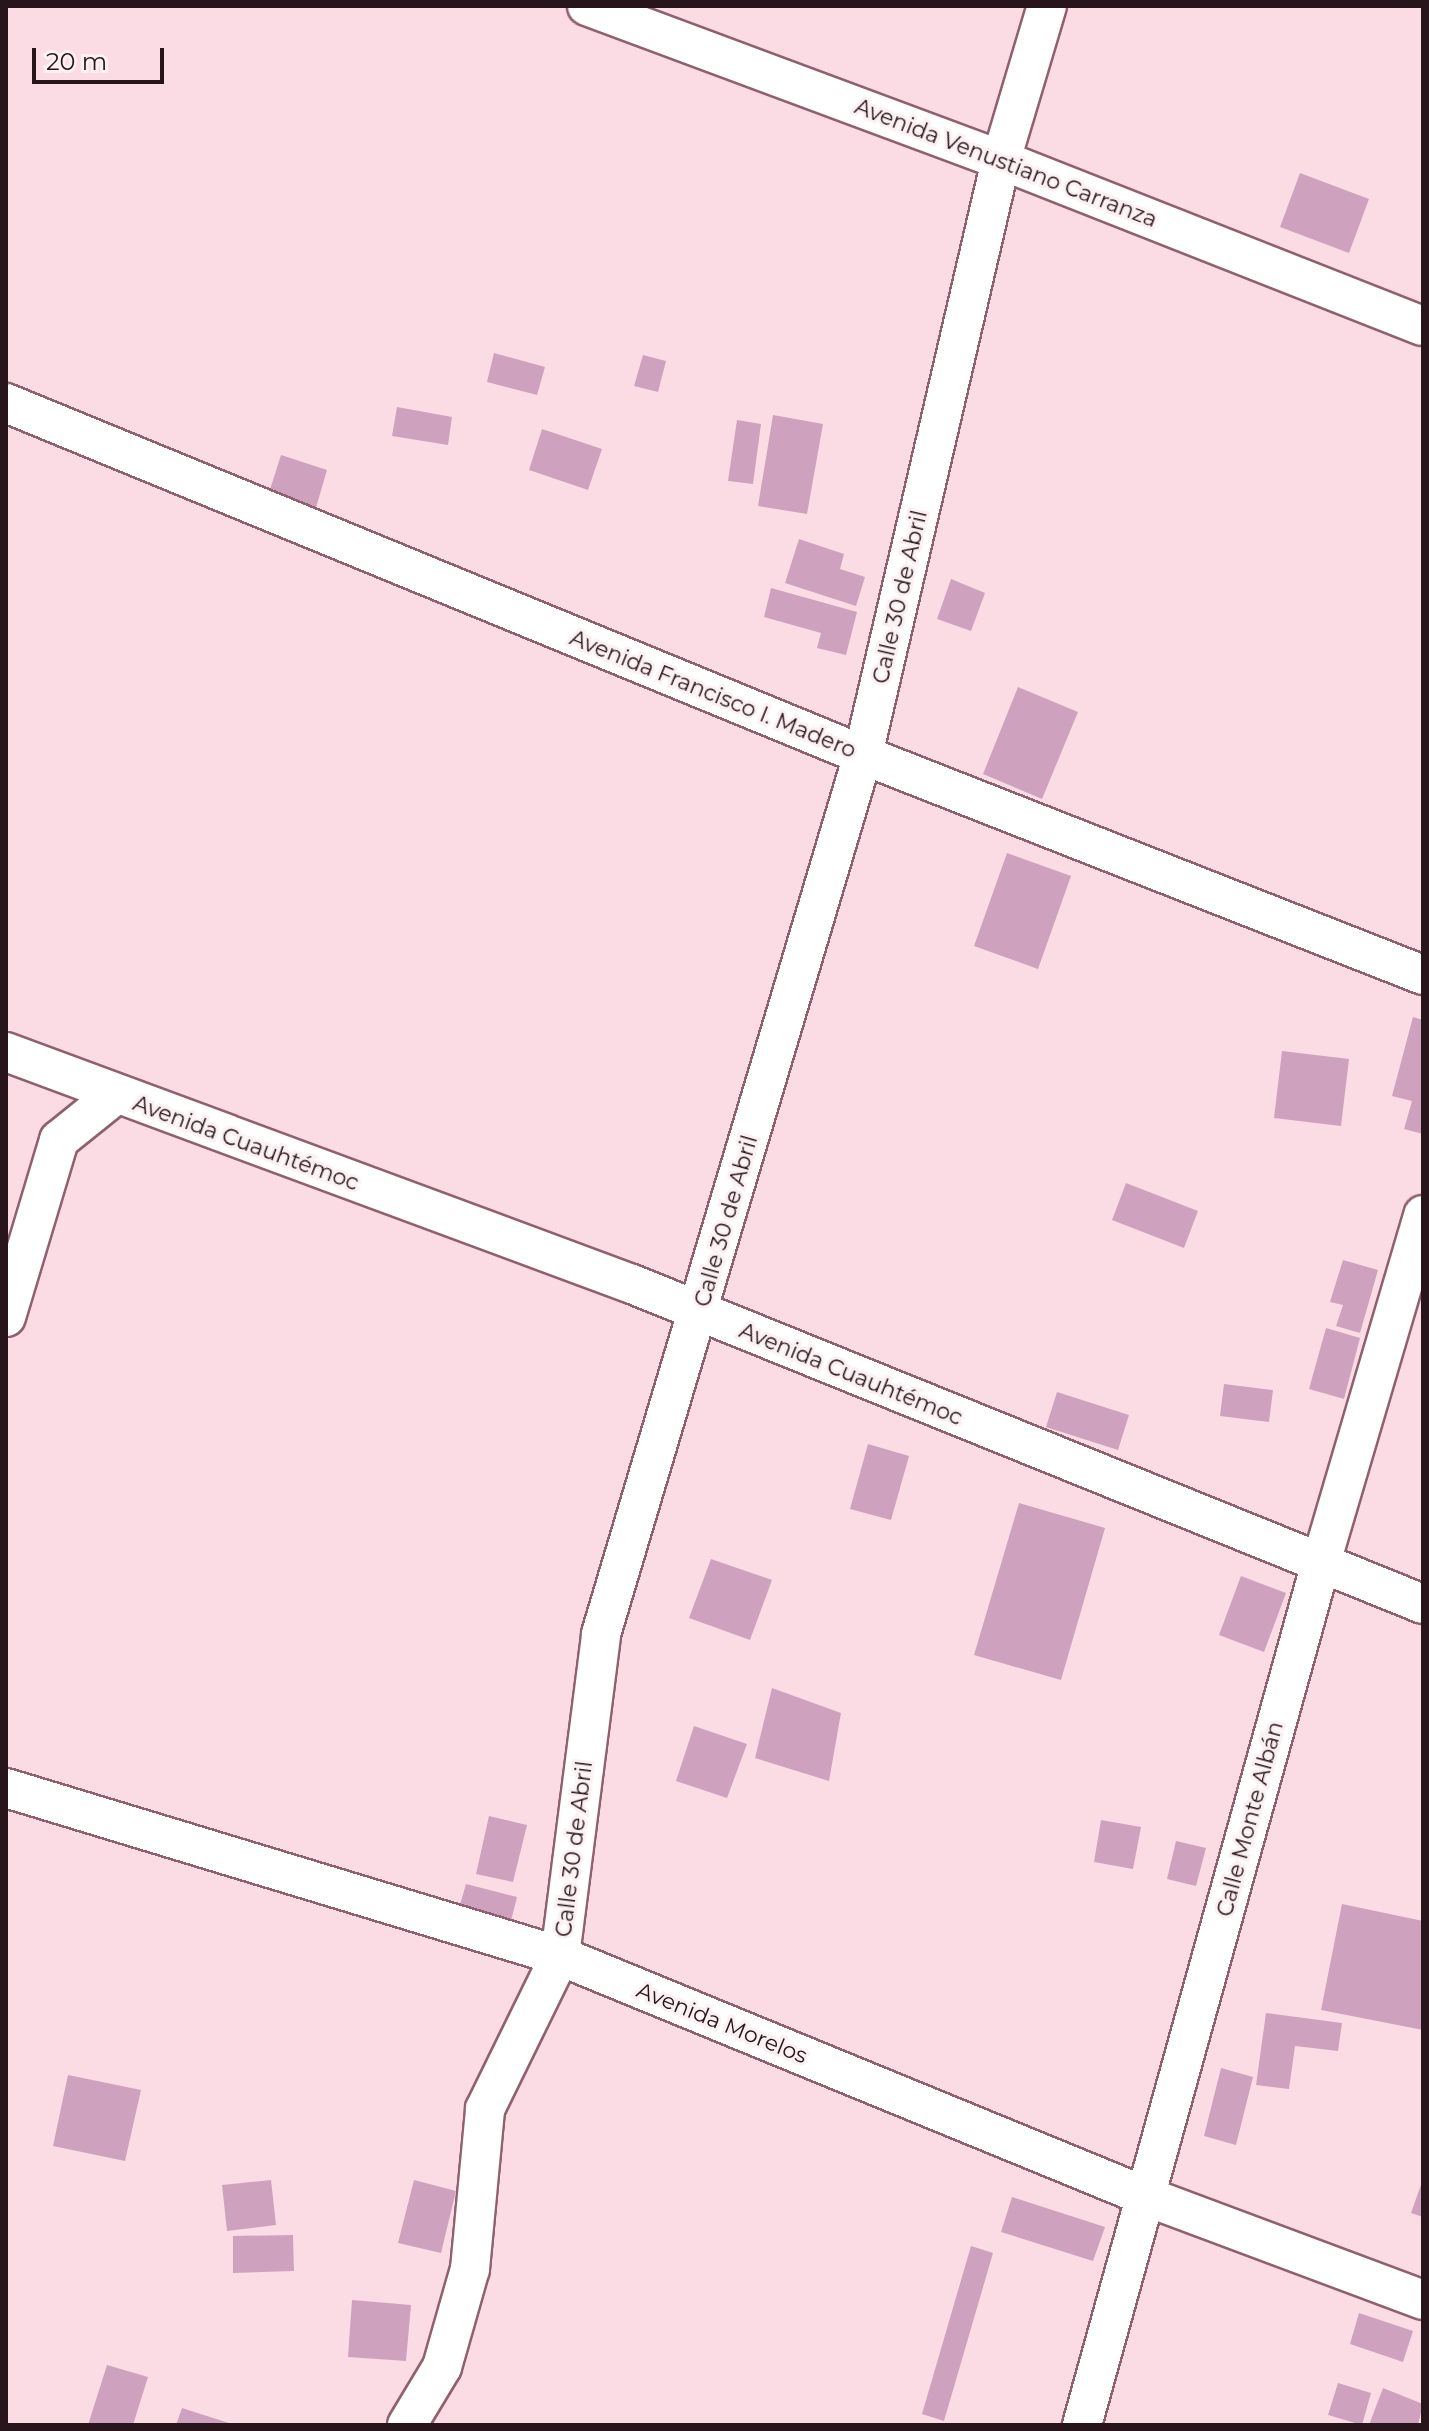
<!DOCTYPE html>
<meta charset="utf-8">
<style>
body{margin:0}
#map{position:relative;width:1429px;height:2431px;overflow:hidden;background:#fcdce4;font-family:Montserrat,sans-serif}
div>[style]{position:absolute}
.building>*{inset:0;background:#cea2be}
.roads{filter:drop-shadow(2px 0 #8f616e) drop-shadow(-2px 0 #8f616e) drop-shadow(0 2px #8f616e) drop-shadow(0 -2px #8f616e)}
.street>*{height:38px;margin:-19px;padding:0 19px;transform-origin:19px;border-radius:19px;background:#fff}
span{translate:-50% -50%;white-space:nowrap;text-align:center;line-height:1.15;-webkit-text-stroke:6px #fbf0f2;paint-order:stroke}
.street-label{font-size:22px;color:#28151b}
.frame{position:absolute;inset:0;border:8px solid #28151b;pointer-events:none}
.scale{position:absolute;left:32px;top:48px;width:132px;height:36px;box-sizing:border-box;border:4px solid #28151b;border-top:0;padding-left:10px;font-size:24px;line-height:28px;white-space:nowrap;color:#28151b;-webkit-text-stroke:6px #fbf0f2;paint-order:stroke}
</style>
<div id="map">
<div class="building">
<div style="clip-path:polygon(1300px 173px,1369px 199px,1349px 253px,1280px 227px)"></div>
<div style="clip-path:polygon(494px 353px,545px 367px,537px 395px,487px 382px)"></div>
<div style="clip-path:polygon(643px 355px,666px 361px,658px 392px,634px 386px)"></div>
<div style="clip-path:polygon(397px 407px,452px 417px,448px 445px,392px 436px)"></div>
<div style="clip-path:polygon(773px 415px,823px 424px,807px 514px,758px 506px)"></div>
<div style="clip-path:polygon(737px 420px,761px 424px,753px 484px,728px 481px)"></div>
<div style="clip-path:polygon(542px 429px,602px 449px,588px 490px,529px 470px)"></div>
<div style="clip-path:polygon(281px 455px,327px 470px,315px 511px,268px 496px)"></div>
<div style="clip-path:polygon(799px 539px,844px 554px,840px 569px,865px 577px,856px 606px,785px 583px)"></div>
<div style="clip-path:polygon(951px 579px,985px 593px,971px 631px,937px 619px)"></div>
<div style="clip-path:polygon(771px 588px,857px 612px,846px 655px,817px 648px,821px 633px,764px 617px)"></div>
<div style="clip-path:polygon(1018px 687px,1078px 712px,1042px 799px,983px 774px)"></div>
<div style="clip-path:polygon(1007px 853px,1071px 876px,1038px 969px,974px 946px)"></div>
<div style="clip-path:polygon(1413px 1017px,1423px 1020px,1423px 1134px,1404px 1129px,1412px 1101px,1392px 1096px)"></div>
<div style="clip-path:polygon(1282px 1051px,1349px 1059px,1341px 1126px,1274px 1118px)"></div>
<div style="clip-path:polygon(1126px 1183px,1198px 1211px,1184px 1248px,1112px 1220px)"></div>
<div style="clip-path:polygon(1343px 1260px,1378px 1270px,1360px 1333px,1336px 1326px,1343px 1305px,1330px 1302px)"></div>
<div style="clip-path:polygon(1326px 1328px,1360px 1338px,1344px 1399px,1309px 1389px)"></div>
<div style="clip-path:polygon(1224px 1384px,1273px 1390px,1269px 1422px,1220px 1416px)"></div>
<div style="clip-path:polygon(1057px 1392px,1129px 1415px,1118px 1450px,1046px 1427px)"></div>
<div style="clip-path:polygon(868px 1444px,909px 1456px,891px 1520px,850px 1509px)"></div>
<div style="clip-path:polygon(1019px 1503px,1105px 1528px,1061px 1680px,974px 1655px)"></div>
<div style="clip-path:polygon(711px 1559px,772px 1580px,750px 1640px,689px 1618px)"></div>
<div style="clip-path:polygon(1241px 1576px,1286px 1593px,1264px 1652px,1219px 1635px)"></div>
<div style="clip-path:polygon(772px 1688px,841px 1713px,829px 1781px,755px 1758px)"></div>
<div style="clip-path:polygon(694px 1726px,747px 1744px,727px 1798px,676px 1781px)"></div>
<div style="clip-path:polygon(489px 1816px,527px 1825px,513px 1882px,476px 1874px)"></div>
<div style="clip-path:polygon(1101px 1820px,1141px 1827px,1133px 1869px,1094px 1862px)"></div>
<div style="clip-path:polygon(1176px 1841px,1206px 1848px,1196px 1886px,1167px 1879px)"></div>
<div style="clip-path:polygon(466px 1884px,517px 1897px,509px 1929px,457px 1915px)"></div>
<div style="clip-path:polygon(1342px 1904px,1423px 1921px,1423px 2030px,1321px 2010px)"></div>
<div style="clip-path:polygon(1266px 2013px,1342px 2023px,1338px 2051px,1295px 2046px,1289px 2089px,1256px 2085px)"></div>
<div style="clip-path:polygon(1221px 2068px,1253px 2077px,1236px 2145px,1204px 2136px)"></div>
<div style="clip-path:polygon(68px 2075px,141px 2090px,125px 2161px,53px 2146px)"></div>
<div style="clip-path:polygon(1423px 2179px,1423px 2217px,1411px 2213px)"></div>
<div style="clip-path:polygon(271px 2180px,276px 2225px,227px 2231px,222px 2185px)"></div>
<div style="clip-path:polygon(414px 2180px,456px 2191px,441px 2253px,398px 2243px)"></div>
<div style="clip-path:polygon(1012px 2197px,1105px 2227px,1093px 2261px,1001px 2232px)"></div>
<div style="clip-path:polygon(293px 2235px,294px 2271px,233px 2273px,233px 2236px)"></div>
<div style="clip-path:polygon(971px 2246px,993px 2253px,944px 2421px,922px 2414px)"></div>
<div style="clip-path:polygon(352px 2300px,411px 2305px,406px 2361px,348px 2357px)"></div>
<div style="clip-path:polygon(1359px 2313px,1413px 2331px,1403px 2362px,1350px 2344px)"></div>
<div style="clip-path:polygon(107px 2365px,148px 2377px,133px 2425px,88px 2425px)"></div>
<div style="clip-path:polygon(1338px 2383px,1371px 2393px,1362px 2425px,1328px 2415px)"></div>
<div style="clip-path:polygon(1383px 2388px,1423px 2404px,1418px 2425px,1369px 2425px)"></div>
<div style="clip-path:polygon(182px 2408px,232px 2424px,232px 2425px,176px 2425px)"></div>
</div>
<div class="roads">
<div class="street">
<div style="left:587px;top:6px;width:442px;rotate:20.4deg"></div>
<div style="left:1001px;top:160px;width:453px;rotate:21.5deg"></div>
<div style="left:6px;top:403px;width:926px;rotate:22.33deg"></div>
<div style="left:863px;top:755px;width:602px;rotate:21.45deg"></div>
<div style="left:6px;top:1052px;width:668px;rotate:20.34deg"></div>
<div style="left:632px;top:1284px;width:853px;rotate:22.03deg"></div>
<div style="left:6px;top:1317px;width:185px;rotate:-73.3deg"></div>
<div style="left:59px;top:1140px;width:72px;rotate:-38.8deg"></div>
<div style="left:6px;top:1788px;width:579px;rotate:16.87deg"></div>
<div style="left:560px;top:1956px;width:632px;rotate:22.31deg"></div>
<div style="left:1145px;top:2196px;width:297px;rotate:20.5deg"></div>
<div style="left:407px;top:2425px;width:68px;rotate:-58.9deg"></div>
<div style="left:442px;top:2367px;width:102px;rotate:-74.1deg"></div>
<div style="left:470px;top:2269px;width:161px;rotate:-84.6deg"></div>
<div style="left:485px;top:2109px;width:170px;rotate:-63.9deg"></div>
<div style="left:560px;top:1956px;width:325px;rotate:-82.7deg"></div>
<div style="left:601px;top:1634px;width:917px;rotate:-73.4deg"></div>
<div style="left:863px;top:755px;width:611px;rotate:-76.94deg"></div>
<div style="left:1001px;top:160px;width:161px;rotate:-73.4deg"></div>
<div style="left:1082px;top:2425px;width:891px;rotate:-74.51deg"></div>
<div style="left:1320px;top:1566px;width:366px;rotate:-73.6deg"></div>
</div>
</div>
<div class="street-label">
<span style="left:1006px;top:163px;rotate:21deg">Avenida Venustiano Carranza</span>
<span style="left:900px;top:597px;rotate:-77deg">Calle 30 de Abril</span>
<span style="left:713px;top:694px;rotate:22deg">Avenida Francisco I. Madero</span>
<span style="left:246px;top:1143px;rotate:20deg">Avenida Cuauhtémoc</span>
<span style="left:726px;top:1221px;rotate:-74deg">Calle 30 de Abril</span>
<span style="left:851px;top:1374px;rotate:22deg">Avenida Cuauhtémoc</span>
<span style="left:1250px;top:1819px;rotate:-75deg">Calle Monte Albán</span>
<span style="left:574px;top:1849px;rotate:-83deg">Calle 30 de Abril</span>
<span style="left:722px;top:2023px;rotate:22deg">Avenida Morelos</span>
</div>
<div class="frame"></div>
<div class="scale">20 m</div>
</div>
